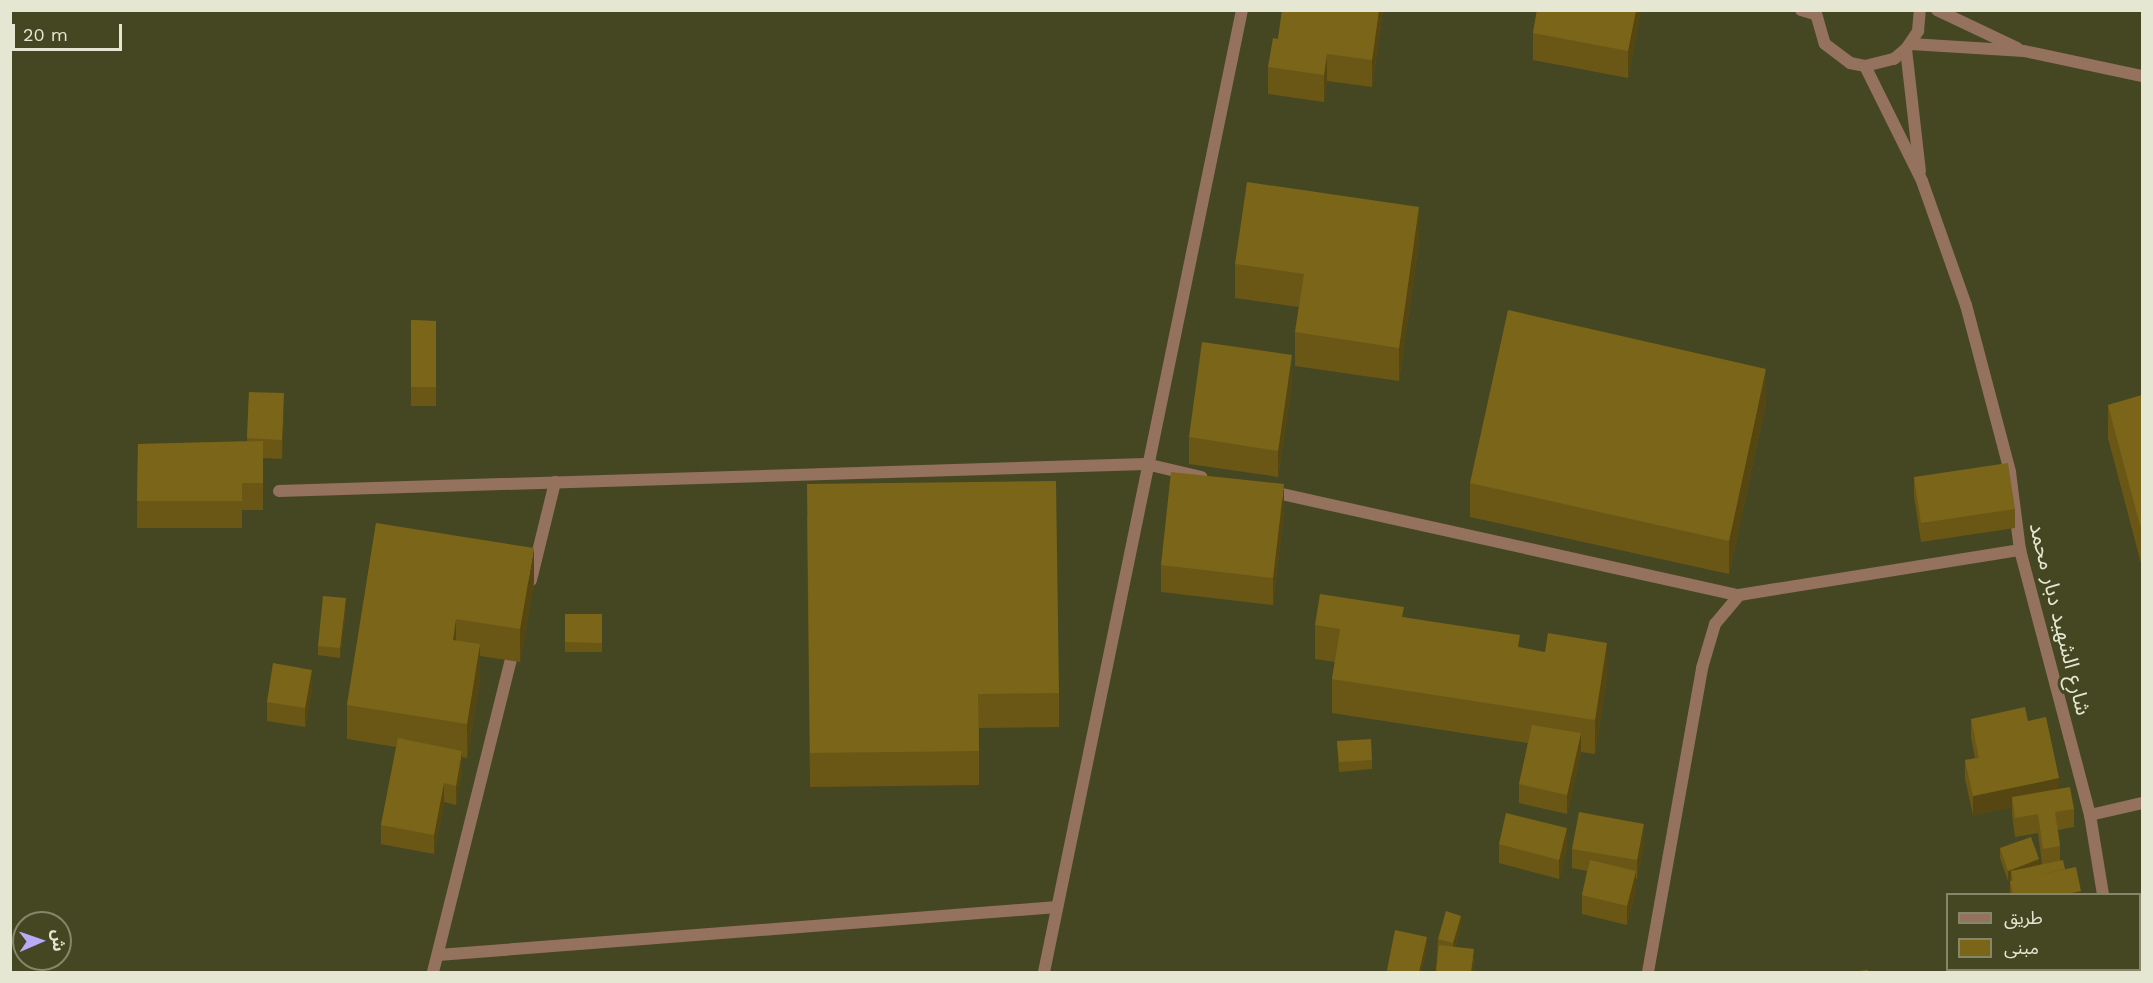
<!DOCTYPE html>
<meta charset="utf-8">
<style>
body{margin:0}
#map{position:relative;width:2153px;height:983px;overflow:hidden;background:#454722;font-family:"Work Sans","Noto Sans Arabic",sans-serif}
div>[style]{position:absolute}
.minor>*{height:12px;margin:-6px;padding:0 6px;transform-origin:6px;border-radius:6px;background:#95725e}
.tertiary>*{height:12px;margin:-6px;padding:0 6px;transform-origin:6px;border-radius:6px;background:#95725e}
.wall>*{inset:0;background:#6a5716}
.shaded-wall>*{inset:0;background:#564712}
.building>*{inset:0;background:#7b6519}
span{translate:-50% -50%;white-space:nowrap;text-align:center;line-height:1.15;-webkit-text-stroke:6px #454722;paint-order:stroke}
.street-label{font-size:21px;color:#e5e7d2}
.frame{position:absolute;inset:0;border:12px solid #e5e7d2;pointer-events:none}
.legend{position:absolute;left:1946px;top:893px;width:195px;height:78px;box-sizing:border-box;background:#454722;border:2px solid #858768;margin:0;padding:8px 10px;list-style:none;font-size:18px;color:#e5e7d2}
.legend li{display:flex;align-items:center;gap:12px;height:30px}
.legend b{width:30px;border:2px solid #858768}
.north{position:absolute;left:12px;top:911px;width:60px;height:60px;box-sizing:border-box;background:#454722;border:2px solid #858768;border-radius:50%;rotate:88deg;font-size:16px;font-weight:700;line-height:24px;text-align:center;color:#e5e7d2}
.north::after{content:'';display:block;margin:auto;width:21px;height:27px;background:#b8abf7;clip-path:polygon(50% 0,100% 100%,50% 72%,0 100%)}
.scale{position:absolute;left:12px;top:24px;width:110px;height:27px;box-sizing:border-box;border:3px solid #e5e7d2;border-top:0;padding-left:8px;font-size:18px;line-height:21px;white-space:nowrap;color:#e5e7d2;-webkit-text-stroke:4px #454722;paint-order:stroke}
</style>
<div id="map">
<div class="minor">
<div style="left:1801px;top:10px;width:15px;rotate:16deg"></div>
<div style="left:279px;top:491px;width:867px;rotate:-1.78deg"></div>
<div style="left:1146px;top:464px;width:57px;rotate:13.3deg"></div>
<div style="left:1268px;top:491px;width:482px;rotate:12.5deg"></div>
<div style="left:531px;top:580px;width:101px;rotate:-76.2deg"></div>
<div style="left:2090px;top:815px;width:53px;rotate:-13deg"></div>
<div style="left:438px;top:955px;width:621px;rotate:-4.43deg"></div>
<div style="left:433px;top:972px;width:335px;rotate:-76deg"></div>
<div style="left:1044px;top:972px;width:982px;rotate:-78.37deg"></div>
<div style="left:1648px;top:972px;width:309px;rotate:-79.9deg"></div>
<div style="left:1702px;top:668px;width:46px;rotate:-73.5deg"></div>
<div style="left:1715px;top:624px;width:38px;rotate:-50deg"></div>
<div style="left:1739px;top:595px;width:285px;rotate:-9.1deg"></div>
</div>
<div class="tertiary">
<div style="left:1815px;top:10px;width:35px;rotate:74deg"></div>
<div style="left:1825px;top:44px;width:31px;rotate:37deg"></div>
<div style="left:1850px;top:63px;width:15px;rotate:11deg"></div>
<div style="left:1865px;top:66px;width:30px;rotate:-14deg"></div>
<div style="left:1894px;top:59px;width:16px;rotate:-40deg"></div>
<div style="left:1906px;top:49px;width:22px;rotate:-56deg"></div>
<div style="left:1918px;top:31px;width:21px;rotate:-85deg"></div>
<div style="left:1937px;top:10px;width:89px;rotate:25.4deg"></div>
<div style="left:1911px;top:44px;width:113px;rotate:3.5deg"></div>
<div style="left:2024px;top:51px;width:121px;rotate:12deg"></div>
<div style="left:1906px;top:49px;width:123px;rotate:83.5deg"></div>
<div style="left:1865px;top:66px;width:128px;rotate:63.6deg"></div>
<div style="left:1922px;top:181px;width:132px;rotate:70.5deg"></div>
<div style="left:1966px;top:305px;width:173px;rotate:75.2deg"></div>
<div style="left:2010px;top:472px;width:79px;rotate:82.7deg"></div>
<div style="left:2020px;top:550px;width:274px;rotate:75.2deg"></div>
<div style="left:2090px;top:815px;width:80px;rotate:80.7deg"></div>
<div style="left:2116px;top:970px;width:2px;rotate:90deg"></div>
</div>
<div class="wall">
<div style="clip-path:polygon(1282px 10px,1383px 10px,1372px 87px,1327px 81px,1324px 102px,1268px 94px,1268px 67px,1278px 39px)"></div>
<div style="clip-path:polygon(1537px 10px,1641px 10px,1628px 78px,1533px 60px,1533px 33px)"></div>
<div style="clip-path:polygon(1419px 241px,1399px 381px,1295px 366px,1295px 332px,1299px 307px,1235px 298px,1235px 264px)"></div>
<div style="clip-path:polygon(411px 320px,436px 321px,436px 406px,411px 406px)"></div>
<div style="clip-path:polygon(1292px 382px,1278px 477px,1189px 464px,1189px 437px)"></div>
<div style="clip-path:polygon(249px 392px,284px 412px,282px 459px,263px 458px,263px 510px,242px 510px,242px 528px,137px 528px,138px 444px,247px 441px)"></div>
<div style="clip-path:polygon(2142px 395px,2142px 567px,2108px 438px,2108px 405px)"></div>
<div style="clip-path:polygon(1766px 403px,1729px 574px,1470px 517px,1470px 483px)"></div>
<div style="clip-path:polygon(1914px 477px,2015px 509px,2015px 528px,1921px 542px,1914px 496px)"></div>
<div style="clip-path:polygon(1284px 511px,1273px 605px,1161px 592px,1161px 565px)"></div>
<div style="clip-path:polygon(807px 517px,1059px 693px,1059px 727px,979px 728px,979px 785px,810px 787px)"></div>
<div style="clip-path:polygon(376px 523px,534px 582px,520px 662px,480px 656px,480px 678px,467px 758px,462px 757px,462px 770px,456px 805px,444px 802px,434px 854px,381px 844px,381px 825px,396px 747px,347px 739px,347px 705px)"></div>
<div style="clip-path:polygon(346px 608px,340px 658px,318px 655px,318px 646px)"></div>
<div style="clip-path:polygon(565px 614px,602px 614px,602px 652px,565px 652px)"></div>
<div style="clip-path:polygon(1404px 617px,1520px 647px,1607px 677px,1595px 754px,1581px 752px,1567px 814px,1519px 803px,1519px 784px,1528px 743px,1332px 713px,1332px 679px,1335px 662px,1315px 659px,1315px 625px)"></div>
<div style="clip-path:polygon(312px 689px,305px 727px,267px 721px,267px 702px)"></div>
<div style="clip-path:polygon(1971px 719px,2028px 721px,2059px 789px,2074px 809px,2074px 827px,2058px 830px,2060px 846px,2060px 861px,2081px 894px,2010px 894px,2010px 881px,2011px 881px,2011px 879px,2008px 881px,2000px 858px,2000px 848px,2039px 865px,2042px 864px,2038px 833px,2015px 837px,2012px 815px,2012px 807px,1973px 815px,1965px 779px,1965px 760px,1975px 758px,1971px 738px)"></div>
<div style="clip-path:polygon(1337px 741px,1372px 760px,1372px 769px,1339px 772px)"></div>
<div style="clip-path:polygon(1644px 842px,1637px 879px,1636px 879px,1636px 890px,1627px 925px,1582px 914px,1582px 895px,1587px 871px,1572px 868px,1572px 849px)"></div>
<div style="clip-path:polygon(1499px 844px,1567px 847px,1559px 879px,1499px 863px)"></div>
<div style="clip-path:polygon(1461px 926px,1455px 947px,1474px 959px,1473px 972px,1436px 972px,1438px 939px)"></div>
<div style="clip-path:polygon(1427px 947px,1421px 972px,1387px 972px,1387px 970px)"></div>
</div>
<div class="shaded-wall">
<div style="clip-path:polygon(1379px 10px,1383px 10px,1372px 87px,1372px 60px)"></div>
<div style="clip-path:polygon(1636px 10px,1641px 10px,1628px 78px,1628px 51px)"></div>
<div style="clip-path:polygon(1327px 54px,1327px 81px,1324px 102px,1324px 75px)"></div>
<div style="clip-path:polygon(1419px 207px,1419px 241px,1399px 381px,1399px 348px)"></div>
<div style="clip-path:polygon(1292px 355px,1292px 382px,1278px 477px,1278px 451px)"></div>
<div style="clip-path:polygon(1766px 369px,1766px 403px,1729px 574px,1729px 541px)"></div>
<div style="clip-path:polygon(284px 393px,284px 412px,282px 459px,282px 440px)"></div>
<div style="clip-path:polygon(1284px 484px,1284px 511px,1273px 605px,1273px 578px)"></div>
<div style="clip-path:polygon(534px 548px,534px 582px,520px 662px,520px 629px)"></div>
<div style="clip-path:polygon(346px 598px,346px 608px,340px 658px,340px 648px)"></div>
<div style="clip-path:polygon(456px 619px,456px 652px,453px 640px)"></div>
<div style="clip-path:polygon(1607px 643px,1607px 677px,1595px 754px,1595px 720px)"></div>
<div style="clip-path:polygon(480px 644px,480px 678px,467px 758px,467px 724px)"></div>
<div style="clip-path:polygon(312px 670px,312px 689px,305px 727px,305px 708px)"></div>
<div style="clip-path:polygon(1581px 733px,1581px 752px,1567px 814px,1567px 795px)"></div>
<div style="clip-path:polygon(462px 751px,462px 770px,456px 805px,456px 786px)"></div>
<div style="clip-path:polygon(2059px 778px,2059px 797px,2012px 797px,2012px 807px,1973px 815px,1973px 796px)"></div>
<div style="clip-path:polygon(444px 783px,444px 802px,434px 854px,434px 835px)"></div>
<div style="clip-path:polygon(1644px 824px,1644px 842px,1637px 879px,1637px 860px)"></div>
<div style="clip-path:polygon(1567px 828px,1567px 847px,1559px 879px,1559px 860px)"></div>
<div style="clip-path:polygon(2039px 859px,2039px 869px,2011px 871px,2011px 879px,2008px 881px,2008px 871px)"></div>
<div style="clip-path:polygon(1636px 871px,1636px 890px,1627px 925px,1627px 906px)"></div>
<div style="clip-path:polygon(2081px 891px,2081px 894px,2066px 894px)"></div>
<div style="clip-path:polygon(1461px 916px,1461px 926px,1453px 953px,1453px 943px)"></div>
<div style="clip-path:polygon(1427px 937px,1427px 947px,1421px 972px,1419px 972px)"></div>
<div style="clip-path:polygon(1474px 949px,1473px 972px,1471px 972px)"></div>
</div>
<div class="building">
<div style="clip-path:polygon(1282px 10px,1379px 10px,1372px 60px,1327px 54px,1324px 75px,1268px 67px,1273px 38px,1278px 39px)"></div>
<div style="clip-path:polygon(1537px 10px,1636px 10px,1628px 51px,1533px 33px)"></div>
<div style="clip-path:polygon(1247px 182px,1419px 207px,1399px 348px,1295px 332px,1304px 274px,1235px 264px)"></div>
<div style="clip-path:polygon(1508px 310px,1766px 369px,1729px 541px,1470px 483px)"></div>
<div style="clip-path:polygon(411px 320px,436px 321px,436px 387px,411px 387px)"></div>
<div style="clip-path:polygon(1202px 342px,1292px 355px,1278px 451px,1189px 437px)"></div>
<div style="clip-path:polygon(249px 392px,284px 393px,282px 440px,247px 438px)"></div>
<div style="clip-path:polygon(2142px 395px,2142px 533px,2108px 405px)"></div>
<div style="clip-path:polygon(263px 441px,263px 483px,242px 483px,242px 501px,137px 501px,138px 444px)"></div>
<div style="clip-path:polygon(2008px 463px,2015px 509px,1921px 523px,1914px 477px)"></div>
<div style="clip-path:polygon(1171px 472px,1284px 484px,1273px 578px,1161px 565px)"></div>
<div style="clip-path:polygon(1056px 481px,1059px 693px,978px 694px,979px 751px,810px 753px,807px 484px)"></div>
<div style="clip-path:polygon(376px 523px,534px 548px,520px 629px,456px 619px,453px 640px,480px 644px,467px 724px,347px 705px)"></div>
<div style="clip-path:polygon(1320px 594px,1404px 607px,1402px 617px,1520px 635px,1518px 647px,1545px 652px,1548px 633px,1607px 643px,1595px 720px,1332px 679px,1340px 629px,1315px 625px)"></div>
<div style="clip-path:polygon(323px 596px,346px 598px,340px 648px,318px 646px)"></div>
<div style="clip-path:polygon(565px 614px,602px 614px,602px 643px,565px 642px)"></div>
<div style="clip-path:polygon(273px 663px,312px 670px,305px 708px,267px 702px)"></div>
<div style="clip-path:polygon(2025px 707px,2028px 721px,2046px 717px,2059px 778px,1973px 796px,1965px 760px,1979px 758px,1971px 719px)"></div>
<div style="clip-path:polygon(1532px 725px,1581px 733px,1567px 795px,1519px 784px)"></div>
<div style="clip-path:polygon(398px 738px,462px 751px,456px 786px,444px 783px,434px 835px,381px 825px)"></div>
<div style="clip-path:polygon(1371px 739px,1372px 760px,1339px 762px,1337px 741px)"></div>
<div style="clip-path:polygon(2070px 787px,2074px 809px,2055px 812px,2060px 846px,2043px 849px,2038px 814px,2015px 818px,2012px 797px)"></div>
<div style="clip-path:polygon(1579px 812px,1644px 824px,1637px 860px,1572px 849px)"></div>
<div style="clip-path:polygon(1506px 813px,1567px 828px,1559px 860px,1499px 844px)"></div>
<div style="clip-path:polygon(2031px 837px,2039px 859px,2008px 871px,2000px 848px)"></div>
<div style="clip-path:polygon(1590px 860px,1636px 871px,1627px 906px,1582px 895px)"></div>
<div style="clip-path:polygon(2063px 860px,2065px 869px,2013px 881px,2011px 871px)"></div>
<div style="clip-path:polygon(2076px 867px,2081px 891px,2066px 894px,2013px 894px,2010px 881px)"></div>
<div style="clip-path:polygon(1446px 911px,1461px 916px,1453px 943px,1438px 939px)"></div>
<div style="clip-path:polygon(1395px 930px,1427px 937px,1419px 972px,1399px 972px,1387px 970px)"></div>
<div style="clip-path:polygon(1439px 945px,1474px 949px,1471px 972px,1436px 972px)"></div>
<div style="clip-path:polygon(1971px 969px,2015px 969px,2016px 972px,1971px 972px)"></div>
<div style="clip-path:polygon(1868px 970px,1868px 972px,1851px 972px)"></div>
</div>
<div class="street-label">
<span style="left:2060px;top:619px;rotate:76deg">شارع الشهيد دبار محمد</span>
</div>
<div class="frame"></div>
<ul class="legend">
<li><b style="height:8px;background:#95725e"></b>طريق</li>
<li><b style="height:16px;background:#7b6519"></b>مبنى</li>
</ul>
<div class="north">ش</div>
<div class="scale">20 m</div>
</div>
